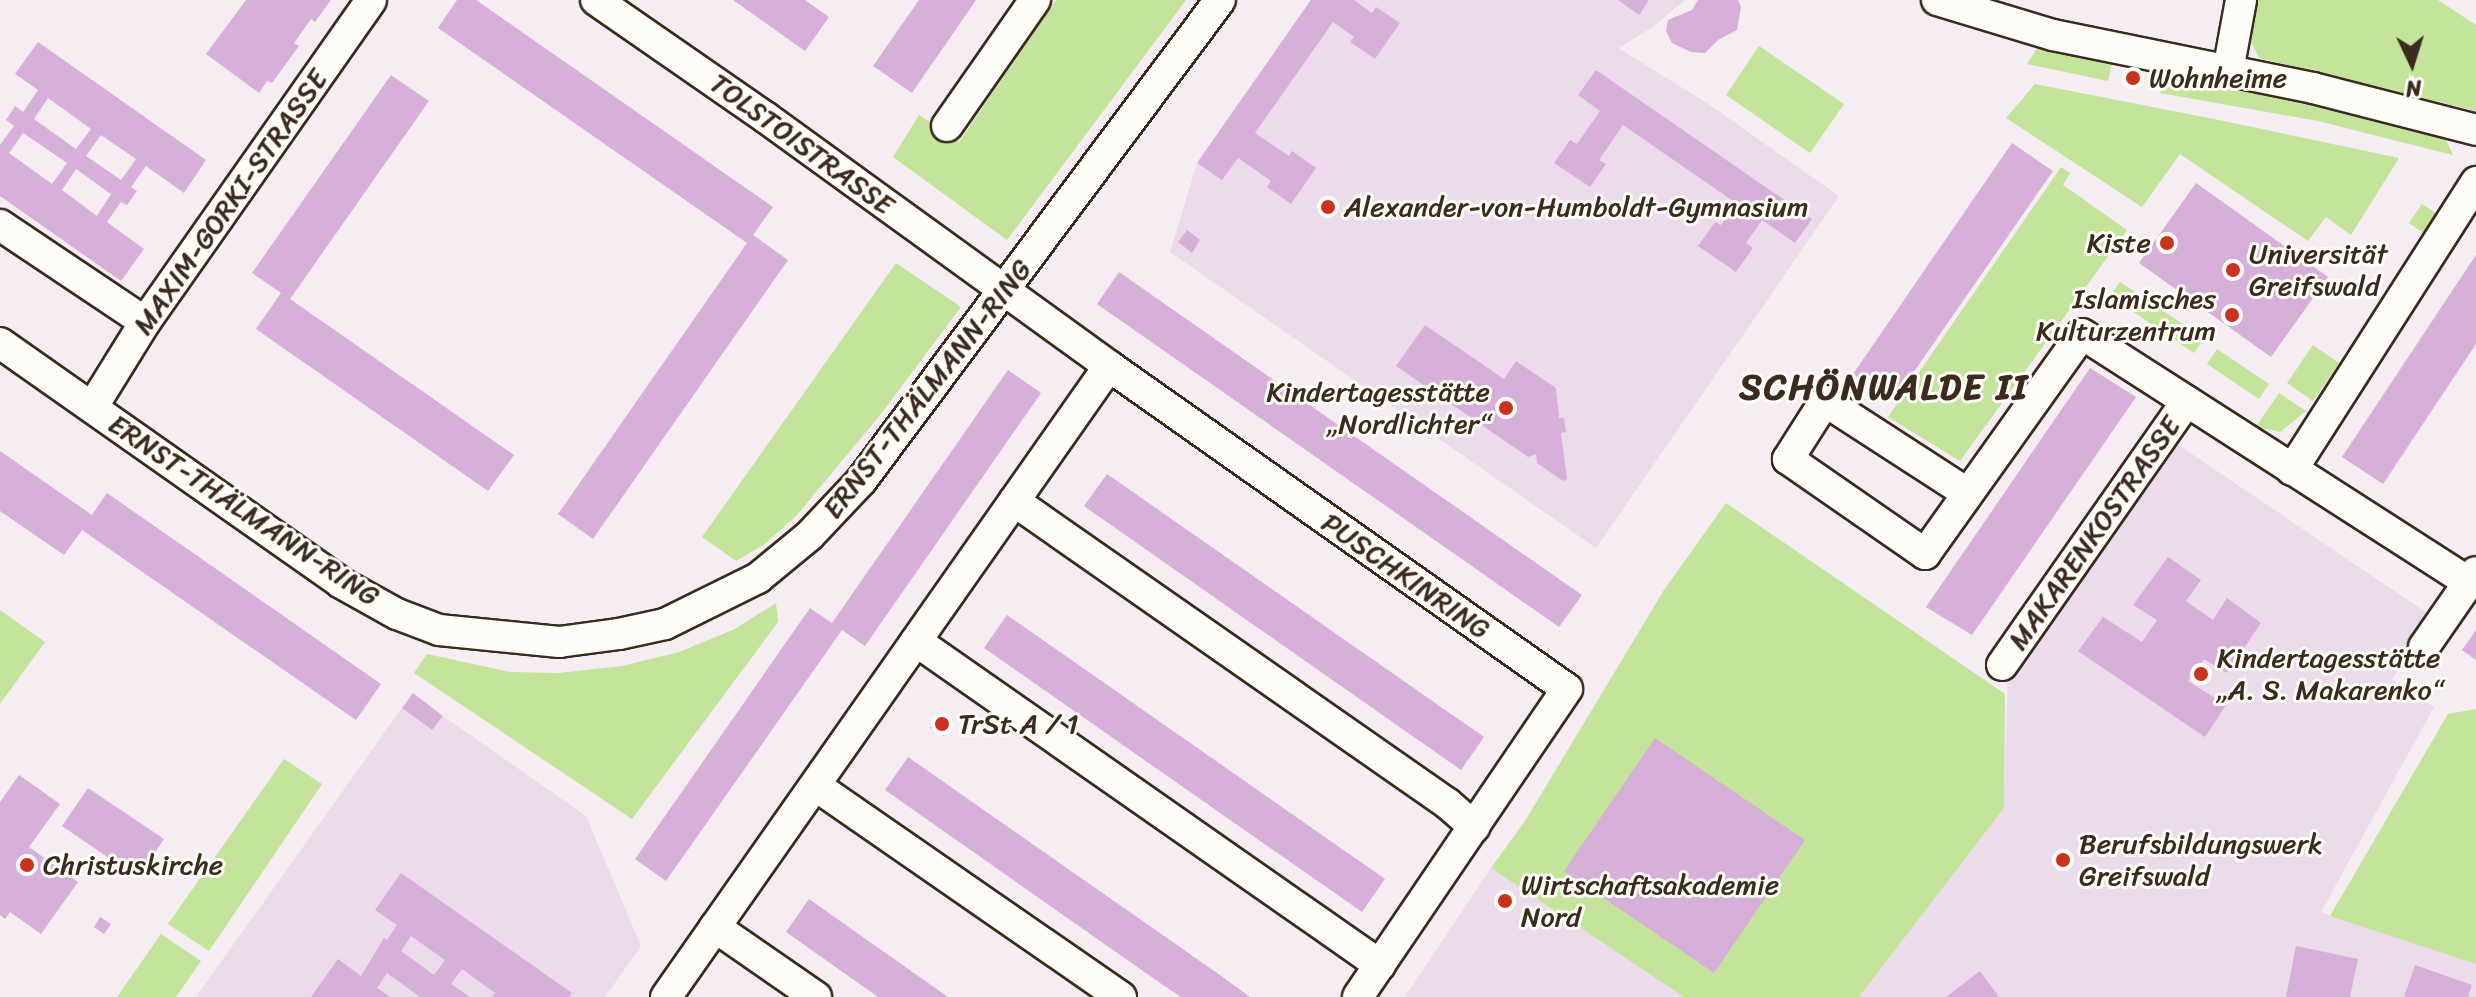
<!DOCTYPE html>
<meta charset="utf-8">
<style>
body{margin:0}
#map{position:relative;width:2476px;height:997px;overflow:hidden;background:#f5edf1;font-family:Sriracha,sans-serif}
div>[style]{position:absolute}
.built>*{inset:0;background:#ecdbea}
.green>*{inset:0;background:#c4e39b}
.building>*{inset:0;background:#d6b0d9}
.roads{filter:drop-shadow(2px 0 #3b2a1e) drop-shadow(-2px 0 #3b2a1e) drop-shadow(0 2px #3b2a1e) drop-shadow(0 -2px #3b2a1e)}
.minor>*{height:30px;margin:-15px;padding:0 15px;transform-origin:15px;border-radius:15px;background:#fdfcf7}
.dots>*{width:22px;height:22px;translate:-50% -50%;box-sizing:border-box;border:4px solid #fdfcf7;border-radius:50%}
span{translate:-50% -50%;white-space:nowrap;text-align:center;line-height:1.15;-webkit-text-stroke:6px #fdfcf7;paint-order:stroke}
.poi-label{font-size:28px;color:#3b2a1e}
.left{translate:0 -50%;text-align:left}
.right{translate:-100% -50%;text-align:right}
.street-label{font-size:28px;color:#3b2a1e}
.district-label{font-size:36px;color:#3b2a1e;font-weight:700;letter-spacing:2px}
.north{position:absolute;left:2372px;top:24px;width:80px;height:80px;-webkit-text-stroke:6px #fdfcf7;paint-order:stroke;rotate:176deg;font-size:22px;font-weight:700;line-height:32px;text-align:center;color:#3b2a1e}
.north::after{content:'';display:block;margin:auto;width:28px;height:36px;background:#3b2a1e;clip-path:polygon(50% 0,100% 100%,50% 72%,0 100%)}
</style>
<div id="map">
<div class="built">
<div style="clip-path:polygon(1311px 0,1685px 0,1650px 29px,1618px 48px,1707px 103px,1839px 196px,1596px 548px,1170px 252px,1197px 163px)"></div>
<div style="clip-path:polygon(2174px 442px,2430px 615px,2392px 680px,2434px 707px,2321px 912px,2476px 964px,2476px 997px,1859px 997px,2004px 808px,2008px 668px)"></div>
<div style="clip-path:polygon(402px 708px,431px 730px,443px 716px,586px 816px,641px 946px,605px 997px,196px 997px)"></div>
<div style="clip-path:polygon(1491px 868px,1684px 997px,1405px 997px)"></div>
</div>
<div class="green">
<div style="clip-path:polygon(1056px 0,1186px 0,1007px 240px,893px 157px,919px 115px,959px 142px)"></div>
<div style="clip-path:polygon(2255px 0,2438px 0,2476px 25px,2476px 111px,2259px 58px,2251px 42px,2250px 18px)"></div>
<div style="clip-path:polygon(1759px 46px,1844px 104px,1810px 153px,1726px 95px)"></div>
<div style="clip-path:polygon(2038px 47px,2112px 65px,2108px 81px,2027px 64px)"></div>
<div style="clip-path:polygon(2165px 74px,2274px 94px,2444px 135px,2453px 155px,2318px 121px,2160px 93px)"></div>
<div style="clip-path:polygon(2035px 84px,2219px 120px,2399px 158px,2351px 235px,2326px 217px,2308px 241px,2180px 154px,2142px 207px,2006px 118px)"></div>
<div style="clip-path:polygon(2061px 167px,2070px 173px,2063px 185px,2127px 230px,1960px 461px,1888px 417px)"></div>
<div style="clip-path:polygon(2422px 204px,2442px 217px,2428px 236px,2409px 223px)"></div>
<div style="clip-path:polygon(896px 263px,961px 307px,881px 414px,796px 516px,765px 544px,736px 561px,702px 537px)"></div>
<div style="clip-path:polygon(2120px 282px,2204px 338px,2194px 353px,2110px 296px)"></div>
<div style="clip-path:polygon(2313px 345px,2339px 363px,2313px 401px,2287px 383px)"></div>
<div style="clip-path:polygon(2217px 349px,2269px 384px,2259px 399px,2207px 364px)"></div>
<div style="clip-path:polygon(2279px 393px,2306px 411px,2280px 432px,2256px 427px)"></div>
<div style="clip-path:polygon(1726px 503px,2005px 694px,2004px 808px,1859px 997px,1684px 997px,1491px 868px,1525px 821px,1664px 590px)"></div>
<div style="clip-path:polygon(776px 603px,778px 622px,632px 819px,414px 673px,427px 654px,510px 672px,559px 673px,622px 666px,679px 652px,735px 629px)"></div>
<div style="clip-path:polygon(0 610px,45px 642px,0 704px)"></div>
<div style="clip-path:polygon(2476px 709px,2476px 964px,2330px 916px,2448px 714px)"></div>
<div style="clip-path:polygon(284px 759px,322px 784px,209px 951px,168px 924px)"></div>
<div style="clip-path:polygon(161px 934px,201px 961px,176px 997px,117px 997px)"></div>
</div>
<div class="building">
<div style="clip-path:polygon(246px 0,331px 0,315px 22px,311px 19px,294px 43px,299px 46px,272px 83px,267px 81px,259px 93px,206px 54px)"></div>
<div style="clip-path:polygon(457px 0,476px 0,773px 207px,753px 235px,788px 260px,593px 539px,558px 514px,747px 243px,438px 28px)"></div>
<div style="clip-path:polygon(733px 0,805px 0,829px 17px,805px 51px)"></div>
<div style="clip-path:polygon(919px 0,976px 0,912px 93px,873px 66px)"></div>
<div style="clip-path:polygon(1311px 0,1354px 0,1372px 13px,1376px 7px,1400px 23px,1375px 59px,1350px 42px,1354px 37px,1333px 22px,1255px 133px,1289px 156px,1292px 151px,1316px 168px,1291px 204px,1267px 187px,1271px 181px,1238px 158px,1222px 180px,1197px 163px)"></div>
<div style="clip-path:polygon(1618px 0,1649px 0,1639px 15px)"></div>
<div style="clip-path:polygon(1698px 0,1738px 0,1741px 7px,1737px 30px,1718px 40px,1705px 53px,1691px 52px,1672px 43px,1666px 31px,1668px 20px,1692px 10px)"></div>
<div style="clip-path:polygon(evenodd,38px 42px,206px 160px,184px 193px,146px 166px,131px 187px,137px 191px,127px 205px,121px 202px,107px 222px,144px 249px,121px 281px,0 196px,0 145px,14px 126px,6px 120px,15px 106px,23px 112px,38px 90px,15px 74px,38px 42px,48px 98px,91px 129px,76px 149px,34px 119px,48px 98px,38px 42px,23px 133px,67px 163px,52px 184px,9px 153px,23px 133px,38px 42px,101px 135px,136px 159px,121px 180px,86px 156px,101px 135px,38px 42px,76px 169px,111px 194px,97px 216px,62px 190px,76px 169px)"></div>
<div style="clip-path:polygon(1596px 70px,1812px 219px,1795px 243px,1762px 220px,1746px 243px,1753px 248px,1736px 272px,1698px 246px,1715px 222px,1721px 225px,1736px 203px,1623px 125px,1599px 160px,1606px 164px,1590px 187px,1554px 163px,1570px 140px,1577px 144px,1600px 111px,1578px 95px)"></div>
<div style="clip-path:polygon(391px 75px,429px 101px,290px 299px,514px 455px,488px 491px,256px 329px,281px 293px,252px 273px)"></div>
<div style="clip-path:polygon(2012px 143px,2053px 171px,1893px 402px,1853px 374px)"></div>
<div style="clip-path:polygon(2196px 183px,2328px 277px,2271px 357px,2139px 263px)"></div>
<div style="clip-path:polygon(1187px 230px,1200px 240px,1192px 253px,1178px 242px)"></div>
<div style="clip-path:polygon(2476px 255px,2476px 344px,2383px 484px,2342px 457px)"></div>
<div style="clip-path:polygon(1119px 272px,1582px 595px,1559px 627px,1097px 304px)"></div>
<div style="clip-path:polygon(1425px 325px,1504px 379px,1516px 361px,1556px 388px,1559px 418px,1564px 418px,1566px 432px,1561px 433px,1567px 479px,1563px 481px,1537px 463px,1536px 454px,1528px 457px,1396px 366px)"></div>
<div style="clip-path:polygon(2090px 368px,2136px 397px,1972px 635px,1926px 607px)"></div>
<div style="clip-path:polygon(1008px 370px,1041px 393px,865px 646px,842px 630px,666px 881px,635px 859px,810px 608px,832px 623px)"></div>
<div style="clip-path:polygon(0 451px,92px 515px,107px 493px,381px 684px,356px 720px,82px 530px,64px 555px,0 511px)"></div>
<div style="clip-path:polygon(1107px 474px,1484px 737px,1461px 770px,1084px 506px)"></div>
<div style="clip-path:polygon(2168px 557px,2201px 580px,2186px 601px,2213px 620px,2227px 598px,2261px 623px,2227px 673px,2204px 659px,2188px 681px,2226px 705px,2205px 737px,2078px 651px,2103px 617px,2142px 642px,2157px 620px,2133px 605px)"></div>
<div style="clip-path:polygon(1007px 615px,1385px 879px,1362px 912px,984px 648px)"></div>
<div style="clip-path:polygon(2476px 630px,2476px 660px,2462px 650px)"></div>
<div style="clip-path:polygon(413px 693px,443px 716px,432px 730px,402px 708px)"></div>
<div style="clip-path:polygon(939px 713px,953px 721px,944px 736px,930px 728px)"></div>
<div style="clip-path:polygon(1655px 738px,1805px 840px,1714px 973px,1564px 871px)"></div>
<div style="clip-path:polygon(908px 757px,1217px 973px,1250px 997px,1181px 997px,1163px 985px,885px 790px)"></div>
<div style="clip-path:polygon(19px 775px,60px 804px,29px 847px,78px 882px,41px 934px,10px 912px,5px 919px,0 915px,0 802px)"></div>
<div style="clip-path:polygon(88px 788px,164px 839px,138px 878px,62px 826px)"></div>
<div style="clip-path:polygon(evenodd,401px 873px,572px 993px,569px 997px,492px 997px,495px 993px,462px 969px,451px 984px,470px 997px,420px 997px,387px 973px,377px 988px,390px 997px,311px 997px,338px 959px,361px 976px,384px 938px,387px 940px,397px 925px,375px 910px,401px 873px,411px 936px,445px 960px,434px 975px,401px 951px,411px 936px)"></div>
<div style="clip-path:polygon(809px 899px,826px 911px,948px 997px,878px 997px,786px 932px)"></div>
<div style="clip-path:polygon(100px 917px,111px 924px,104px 934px,94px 927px)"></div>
<div style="clip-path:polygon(2296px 946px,2358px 959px,2350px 997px,2286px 997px)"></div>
<div style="clip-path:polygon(2415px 965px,2472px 985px,2468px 997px,2404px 997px)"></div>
<div style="clip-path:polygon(1980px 971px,1999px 997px,1946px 997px)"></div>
</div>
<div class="roads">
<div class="minor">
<div style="left:596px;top:0;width:206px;rotate:34.7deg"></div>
<div style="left:765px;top:117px;width:425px;rotate:35.9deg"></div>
<div style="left:1109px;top:366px;width:771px;rotate:125.07deg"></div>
<div style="left:1937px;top:0;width:121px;rotate:16.8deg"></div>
<div style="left:2053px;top:35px;width:265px;rotate:11.5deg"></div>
<div style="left:2313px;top:88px;width:168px;rotate:14.4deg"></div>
<div style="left:2228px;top:71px;width:72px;rotate:-79.6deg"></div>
<div style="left:947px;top:126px;width:154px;rotate:-55.1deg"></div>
<div style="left:0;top:225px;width:174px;rotate:33.8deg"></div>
<div style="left:0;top:343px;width:417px;rotate:35.1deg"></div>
<div style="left:341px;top:583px;width:64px;rotate:29deg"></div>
<div style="left:397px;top:614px;width:45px;rotate:20.9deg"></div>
<div style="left:439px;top:630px;width:121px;rotate:5.7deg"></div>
<div style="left:559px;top:642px;width:61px;rotate:-7.6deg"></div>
<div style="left:619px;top:634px;width:47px;rotate:-12.3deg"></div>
<div style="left:665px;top:624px;width:104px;rotate:-26.3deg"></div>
<div style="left:758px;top:578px;width:66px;rotate:-39.5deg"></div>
<div style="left:809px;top:536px;width:76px;rotate:-46.6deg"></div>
<div style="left:861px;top:481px;width:600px;rotate:-53.26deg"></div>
<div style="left:1109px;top:366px;width:560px;rotate:35.19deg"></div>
<div style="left:1567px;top:689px;width:372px;rotate:124.2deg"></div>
<div style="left:93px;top:406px;width:99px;rotate:-58.2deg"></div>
<div style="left:145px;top:322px;width:393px;rotate:-54.9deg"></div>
<div style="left:2292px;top:470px;width:342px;rotate:-57.4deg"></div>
<div style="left:1967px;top:493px;width:169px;rotate:-147.1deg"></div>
<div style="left:1825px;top:401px;width:69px;rotate:122.5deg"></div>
<div style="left:1788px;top:459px;width:167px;rotate:34.7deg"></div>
<div style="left:1925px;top:554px;width:270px;rotate:-54.5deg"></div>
<div style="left:2082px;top:334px;width:460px;rotate:32.7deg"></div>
<div style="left:1014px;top:501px;width:529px;rotate:34.92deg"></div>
<div style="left:1448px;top:804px;width:35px;rotate:41deg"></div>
<div style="left:916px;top:641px;width:566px;rotate:34.93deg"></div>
<div style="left:2424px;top:647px;width:91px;rotate:-55.3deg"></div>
<div style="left:2002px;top:665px;width:322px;rotate:-55deg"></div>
<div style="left:816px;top:786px;width:371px;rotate:34.7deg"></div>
<div style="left:715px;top:927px;width:123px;rotate:34.7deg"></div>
</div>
</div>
<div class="dots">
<div style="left:2133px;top:78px;background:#c8321e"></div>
<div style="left:1328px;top:207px;background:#c8321e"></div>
<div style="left:2167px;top:243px;background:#c8321e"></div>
<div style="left:2233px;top:270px;background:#c8321e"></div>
<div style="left:2232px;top:315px;background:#c8321e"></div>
<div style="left:1506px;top:408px;background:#c8321e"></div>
<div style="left:2201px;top:674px;background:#c8321e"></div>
<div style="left:942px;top:724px;background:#c8321e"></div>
<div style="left:2063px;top:860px;background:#c8321e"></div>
<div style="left:27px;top:865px;background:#c8321e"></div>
<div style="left:1505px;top:901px;background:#c8321e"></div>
</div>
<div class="poi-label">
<span class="left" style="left:2149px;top:78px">Wohnheime</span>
<span class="left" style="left:1344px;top:207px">Alexander-von-Humboldt-Gymnasium</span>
<span class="right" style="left:2151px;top:243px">Kiste</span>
<span class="left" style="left:2249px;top:270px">Universität<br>Greifswald</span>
<span class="right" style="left:2216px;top:315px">Islamisches<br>Kulturzentrum</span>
<span class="right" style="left:1490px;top:408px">Kindertagesstätte<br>„Nordlichter“</span>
<span class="left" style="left:2217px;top:674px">Kindertagesstätte<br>„A. S. Makarenko“</span>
<span class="left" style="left:958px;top:724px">TrSt A / 1</span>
<span class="left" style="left:2079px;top:860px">Berufsbildungswerk<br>Greifswald</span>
<span class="left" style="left:43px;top:865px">Christuskirche</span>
<span class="left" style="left:1521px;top:901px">Wirtschaftsakademie<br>Nord</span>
</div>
<div class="street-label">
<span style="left:802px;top:144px;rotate:36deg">TOLSTOISTRASSE</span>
<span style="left:230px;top:202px;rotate:-55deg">MAXIM-GORKI-STRASSE</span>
<span style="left:927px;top:389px;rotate:-52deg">ERNST-THÄLMANN-RING</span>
<span style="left:244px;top:510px;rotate:34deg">ERNST-THÄLMANN-RING</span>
<span style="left:2094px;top:533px;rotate:-55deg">MAKARENKOSTRASSE</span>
<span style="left:1406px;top:576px;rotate:35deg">PUSCHKINRING</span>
</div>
<div class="district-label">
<span style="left:1884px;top:388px">SCHÖNWALDE II</span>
</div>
<div class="north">N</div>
</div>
